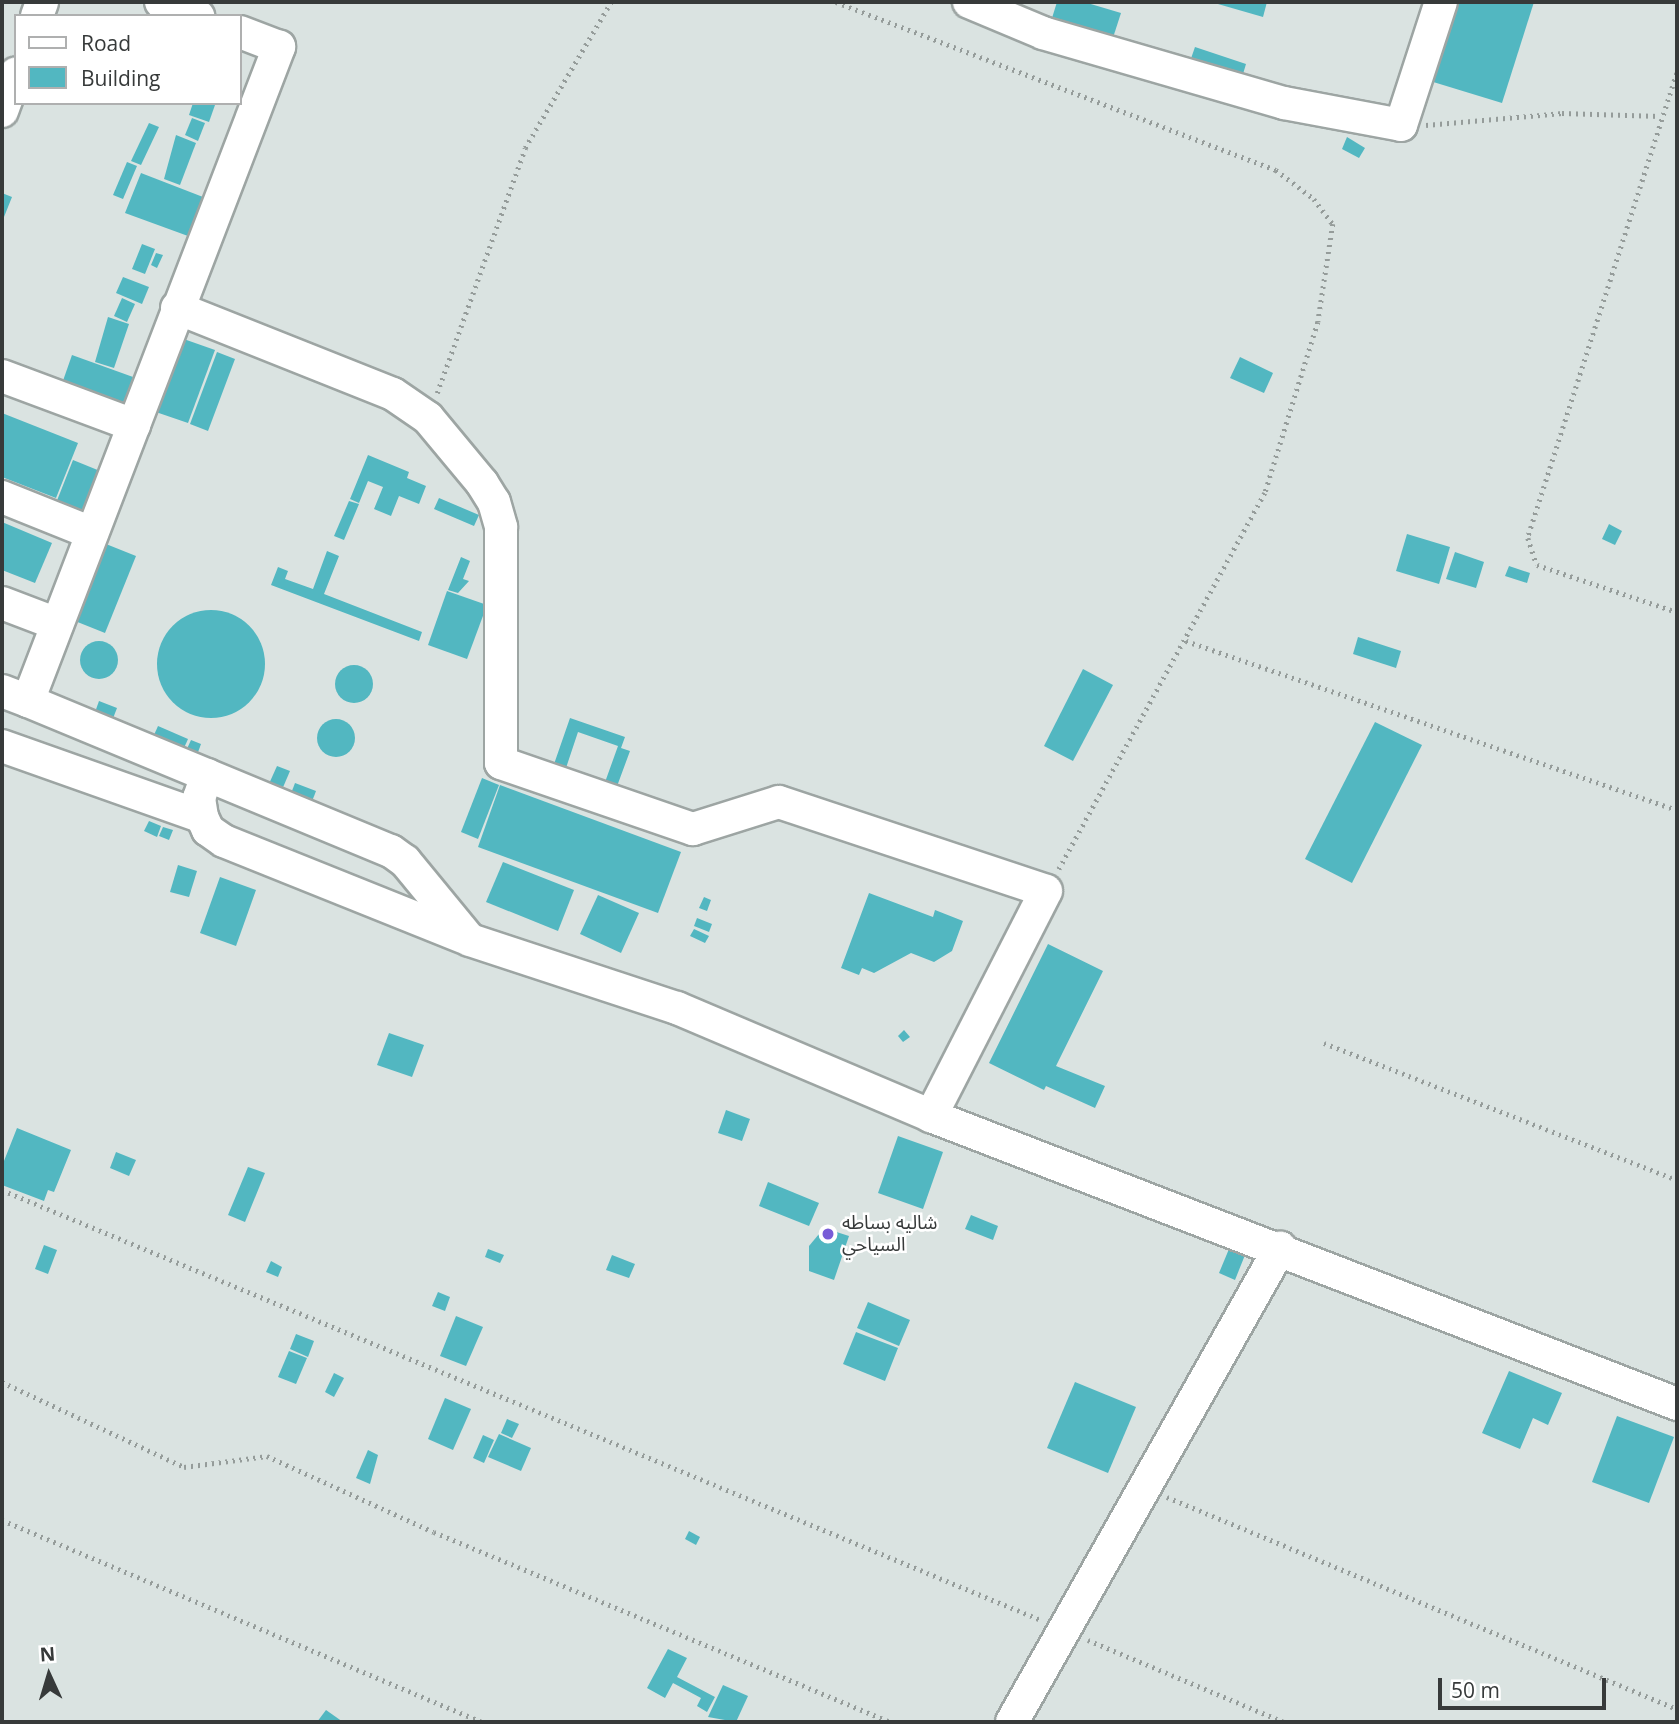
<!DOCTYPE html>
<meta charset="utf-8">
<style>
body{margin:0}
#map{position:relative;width:1679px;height:1724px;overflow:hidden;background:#dae3e1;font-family:"Open Sans","Noto Sans Arabic",sans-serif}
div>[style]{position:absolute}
.building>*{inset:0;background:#52b7c1}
.round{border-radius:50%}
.path>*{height:4.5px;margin-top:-2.25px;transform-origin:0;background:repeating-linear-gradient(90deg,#959c9a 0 2px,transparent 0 7px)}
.roads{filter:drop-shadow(2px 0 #9da5a3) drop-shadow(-2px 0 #9da5a3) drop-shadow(0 2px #9da5a3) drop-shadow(0 -2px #9da5a3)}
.minor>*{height:32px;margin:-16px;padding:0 16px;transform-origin:16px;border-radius:16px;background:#fff}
.dots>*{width:19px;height:19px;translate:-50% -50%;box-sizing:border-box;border:4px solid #fff;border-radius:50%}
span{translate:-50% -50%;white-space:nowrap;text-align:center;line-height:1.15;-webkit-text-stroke:5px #fff;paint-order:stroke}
.poi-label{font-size:19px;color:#373a3a}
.left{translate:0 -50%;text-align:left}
.frame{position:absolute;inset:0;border:4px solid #373a3a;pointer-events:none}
.legend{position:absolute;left:14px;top:14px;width:228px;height:91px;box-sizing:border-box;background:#fff;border:2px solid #afb0b0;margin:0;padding:9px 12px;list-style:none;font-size:21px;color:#373a3a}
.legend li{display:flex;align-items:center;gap:14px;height:35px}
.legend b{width:35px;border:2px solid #afb0b0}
.north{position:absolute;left:14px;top:1640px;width:70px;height:70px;-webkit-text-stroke:5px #fff;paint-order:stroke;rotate:356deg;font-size:19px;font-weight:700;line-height:28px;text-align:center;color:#373a3a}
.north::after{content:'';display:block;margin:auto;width:24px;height:32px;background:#373a3a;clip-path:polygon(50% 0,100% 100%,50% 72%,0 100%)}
.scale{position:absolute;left:1438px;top:1678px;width:168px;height:32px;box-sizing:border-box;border:4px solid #373a3a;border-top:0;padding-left:9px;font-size:21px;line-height:24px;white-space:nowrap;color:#373a3a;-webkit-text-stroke:5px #fff;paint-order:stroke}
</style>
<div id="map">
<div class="building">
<div style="clip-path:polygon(1057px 2px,1084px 2px,1121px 13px,1109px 50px,1048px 31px)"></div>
<div style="clip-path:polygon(1211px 2px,1267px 2px,1263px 17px)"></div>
<div style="clip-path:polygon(1455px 2px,1534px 2px,1502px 103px,1430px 81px)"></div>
<div style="clip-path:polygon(1195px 47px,1246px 64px,1240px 84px,1188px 67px)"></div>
<div style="clip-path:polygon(193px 103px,215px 105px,209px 122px,189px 115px)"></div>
<div style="clip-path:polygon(192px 118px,205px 123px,198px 141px,185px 135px)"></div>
<div style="clip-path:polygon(149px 123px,159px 127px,141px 165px,131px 161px)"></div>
<div style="clip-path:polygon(176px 135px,196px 143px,180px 185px,164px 179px)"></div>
<div style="clip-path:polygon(1347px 137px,1365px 148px,1359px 158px,1342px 149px)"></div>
<div style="clip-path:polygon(127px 162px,137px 166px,123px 199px,113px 195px)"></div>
<div style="clip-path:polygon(141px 173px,203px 197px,188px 236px,125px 213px)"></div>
<div style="clip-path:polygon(2px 193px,12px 197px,4px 217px,2px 216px)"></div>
<div style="clip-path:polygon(142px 244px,155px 249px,145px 274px,132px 269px)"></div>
<div style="clip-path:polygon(156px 253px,163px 255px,157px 268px,151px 265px)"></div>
<div style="clip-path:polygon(123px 277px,149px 287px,142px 304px,116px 293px)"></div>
<div style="clip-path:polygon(122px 298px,135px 304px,127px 322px,114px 316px)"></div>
<div style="clip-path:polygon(108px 317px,129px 324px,114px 368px,95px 362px)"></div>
<div style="clip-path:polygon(178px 337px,215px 350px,188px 423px,150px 410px)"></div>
<div style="clip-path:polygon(217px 352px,235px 359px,208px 431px,190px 424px)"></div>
<div style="clip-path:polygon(72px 355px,133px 377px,119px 417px,58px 395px)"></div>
<div style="clip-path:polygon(1240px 357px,1273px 373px,1264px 393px,1230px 378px)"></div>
<div style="clip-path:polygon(2px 413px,78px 443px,56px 498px,2px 477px)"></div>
<div style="clip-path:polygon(368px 455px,409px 472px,407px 478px,426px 486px,419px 504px,399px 496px,391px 516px,374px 509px,383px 487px,368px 481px,359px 503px,350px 499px)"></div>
<div style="clip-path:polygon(73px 460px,105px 473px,88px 516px,56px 503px)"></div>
<div style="clip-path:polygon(439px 498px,479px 515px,474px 526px,434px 509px)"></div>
<div style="clip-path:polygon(349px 501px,359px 504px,344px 540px,334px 536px)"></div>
<div style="clip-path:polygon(2px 522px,52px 543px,35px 583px,2px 570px)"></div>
<div style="clip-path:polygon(1609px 524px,1622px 531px,1615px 545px,1602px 539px)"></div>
<div style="clip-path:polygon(1407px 534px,1450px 547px,1439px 584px,1396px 571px)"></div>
<div style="clip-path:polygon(106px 544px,136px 556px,105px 633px,75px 621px)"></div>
<div style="clip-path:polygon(327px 551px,339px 556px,324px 594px,422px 632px,419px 641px,271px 585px,278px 567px,288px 571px,285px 579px,313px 589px)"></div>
<div style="clip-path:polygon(1455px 552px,1484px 562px,1476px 588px,1446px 579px)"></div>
<div style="clip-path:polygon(461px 557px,470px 561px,463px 579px,469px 581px,458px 593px,448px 590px)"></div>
<div style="clip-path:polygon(1509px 566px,1530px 573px,1527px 583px,1505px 576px)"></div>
<div style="clip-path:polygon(447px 591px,487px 605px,467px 659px,428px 645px)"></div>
<div class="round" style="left:157px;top:610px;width:108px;height:108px"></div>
<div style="clip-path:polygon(1358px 637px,1401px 651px,1396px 668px,1353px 654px)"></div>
<div class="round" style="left:80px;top:641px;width:38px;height:38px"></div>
<div class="round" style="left:335px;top:665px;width:38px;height:38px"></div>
<div style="clip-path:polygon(1083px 669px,1113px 685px,1073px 761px,1044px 746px)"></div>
<div style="clip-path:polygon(99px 701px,117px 708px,112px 721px,94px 715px)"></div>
<div style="clip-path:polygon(570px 718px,625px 737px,621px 748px,630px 751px,616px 789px,604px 785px,618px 746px,578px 732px,565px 771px,553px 767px)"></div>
<div class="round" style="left:317px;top:719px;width:38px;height:38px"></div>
<div style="clip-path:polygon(1375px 722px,1422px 745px,1352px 883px,1305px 859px)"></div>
<div style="clip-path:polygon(158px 726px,188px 739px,180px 757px,150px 744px)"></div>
<div style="clip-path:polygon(191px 740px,201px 744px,197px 755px,186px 751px)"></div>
<div style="clip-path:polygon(277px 766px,290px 771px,281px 792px,268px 786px)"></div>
<div style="clip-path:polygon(482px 778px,499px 785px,478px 839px,461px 832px)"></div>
<div style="clip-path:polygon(295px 783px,316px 791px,308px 812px,287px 804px)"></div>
<div style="clip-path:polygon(500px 785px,681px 852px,658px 913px,478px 847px)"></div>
<div style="clip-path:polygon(149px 821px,161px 826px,157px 837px,144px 831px)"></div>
<div style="clip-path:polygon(163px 827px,173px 830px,169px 840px,159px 836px)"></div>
<div style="clip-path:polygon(503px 862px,574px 890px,558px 931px,486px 902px)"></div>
<div style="clip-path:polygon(178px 865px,197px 871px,189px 897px,170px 892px)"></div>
<div style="clip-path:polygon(220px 877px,256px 890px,236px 946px,200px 933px)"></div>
<div style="clip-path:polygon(869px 893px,933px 917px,935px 910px,963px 921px,952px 951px,934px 962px,911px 953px,874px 973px,862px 968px,859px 975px,841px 968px)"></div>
<div style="clip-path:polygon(598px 895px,639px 913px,621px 953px,580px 934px)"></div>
<div style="clip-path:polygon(704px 897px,711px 900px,707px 911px,699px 908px)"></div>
<div style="clip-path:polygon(697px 918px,712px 924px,709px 932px,694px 926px)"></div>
<div style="clip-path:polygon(694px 929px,709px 936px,705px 943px,690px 936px)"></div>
<div style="clip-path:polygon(1048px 944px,1103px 971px,1056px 1066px,1105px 1086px,1095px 1108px,1046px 1086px,1044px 1090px,989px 1063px)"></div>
<div style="clip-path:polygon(904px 1030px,910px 1037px,903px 1042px,898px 1036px)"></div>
<div style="clip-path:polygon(389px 1033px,424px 1045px,412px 1077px,377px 1065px)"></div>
<div style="clip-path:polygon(726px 1110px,750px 1119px,742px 1141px,718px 1133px)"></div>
<div style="clip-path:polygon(17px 1128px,71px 1150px,54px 1192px,48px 1190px,44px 1201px,2px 1185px,2px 1166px)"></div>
<div style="clip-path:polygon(898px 1136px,943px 1152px,923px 1209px,878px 1193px)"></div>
<div style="clip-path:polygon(116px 1152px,136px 1160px,129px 1176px,110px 1168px)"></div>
<div style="clip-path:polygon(248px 1167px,265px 1173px,245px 1222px,228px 1215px)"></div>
<div style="clip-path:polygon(768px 1182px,819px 1203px,809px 1226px,759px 1206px)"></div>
<div style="clip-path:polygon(971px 1215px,998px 1226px,993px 1240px,965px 1229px)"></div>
<div style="clip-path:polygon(824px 1228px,849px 1236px,834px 1280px,809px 1271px,809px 1246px)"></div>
<div style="clip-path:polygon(44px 1245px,57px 1250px,48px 1274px,35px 1269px)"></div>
<div style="clip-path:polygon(488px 1249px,504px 1255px,500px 1263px,485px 1257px)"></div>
<div style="clip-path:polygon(1229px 1249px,1245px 1255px,1235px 1280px,1219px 1273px)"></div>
<div style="clip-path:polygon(612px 1255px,635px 1264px,629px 1278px,606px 1270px)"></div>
<div style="clip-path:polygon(271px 1261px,282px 1267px,278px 1277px,266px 1272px)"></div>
<div style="clip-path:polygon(438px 1292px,450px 1297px,445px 1311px,432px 1306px)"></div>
<div style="clip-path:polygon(868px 1302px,910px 1320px,899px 1346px,857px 1328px)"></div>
<div style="clip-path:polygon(456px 1316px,483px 1327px,466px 1366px,440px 1356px)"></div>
<div style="clip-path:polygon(856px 1332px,898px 1348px,885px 1381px,843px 1364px)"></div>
<div style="clip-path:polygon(296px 1334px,314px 1341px,308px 1357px,290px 1349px)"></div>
<div style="clip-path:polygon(289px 1351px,307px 1358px,296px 1384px,278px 1377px)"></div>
<div style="clip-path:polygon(1509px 1371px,1562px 1393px,1548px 1425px,1533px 1418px,1520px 1449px,1482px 1433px)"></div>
<div style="clip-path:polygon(334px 1373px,344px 1378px,334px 1397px,325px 1392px)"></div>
<div style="clip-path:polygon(1075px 1382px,1136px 1407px,1108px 1473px,1047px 1448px)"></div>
<div style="clip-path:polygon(445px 1398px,471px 1409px,453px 1450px,428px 1439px)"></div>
<div style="clip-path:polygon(1617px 1416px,1674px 1437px,1649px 1503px,1592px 1482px)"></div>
<div style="clip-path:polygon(507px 1419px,519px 1424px,512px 1438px,501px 1433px)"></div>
<div style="clip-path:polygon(499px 1434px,531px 1448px,521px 1471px,488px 1457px)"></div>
<div style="clip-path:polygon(483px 1435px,494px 1440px,484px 1463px,473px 1458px)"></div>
<div style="clip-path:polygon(368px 1450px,378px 1455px,370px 1484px,356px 1478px)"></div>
<div style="clip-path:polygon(689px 1531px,700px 1537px,696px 1545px,685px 1539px)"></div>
<div style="clip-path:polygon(668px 1649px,687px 1658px,677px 1677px,715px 1697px,707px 1712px,697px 1706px,701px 1698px,673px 1683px,665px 1698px,647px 1688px)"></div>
<div style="clip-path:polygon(723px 1685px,748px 1696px,736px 1722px,708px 1717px)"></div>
<div style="clip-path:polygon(326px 1710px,343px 1722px,317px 1722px)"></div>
</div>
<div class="path">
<div style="left:836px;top:2px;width:471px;rotate:20.9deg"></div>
<div style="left:1276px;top:170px;width:48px;rotate:37.3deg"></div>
<div style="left:1314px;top:199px;width:31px;rotate:53deg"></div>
<div style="left:1333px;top:224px;width:99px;rotate:98.7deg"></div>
<div style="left:1318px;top:322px;width:179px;rotate:107.2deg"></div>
<div style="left:1265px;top:493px;width:429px;rotate:118.7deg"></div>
<div style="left:1677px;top:73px;width:488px;rotate:107.8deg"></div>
<div style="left:1528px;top:538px;width:28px;rotate:72deg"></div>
<div style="left:1537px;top:565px;width:148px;rotate:18.6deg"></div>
<div style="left:1426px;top:125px;width:137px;rotate:-5deg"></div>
<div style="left:1562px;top:113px;width:98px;rotate:1.8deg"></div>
<div style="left:437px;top:393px;width:260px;rotate:-70.2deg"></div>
<div style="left:525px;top:148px;width:169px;rotate:-59.5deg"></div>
<div style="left:1186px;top:641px;width:519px;rotate:18.99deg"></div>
<div style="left:1324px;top:1043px;width:379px;rotate:21.2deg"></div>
<div style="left:2px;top:1190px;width:1124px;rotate:22.48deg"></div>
<div style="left:2px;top:1382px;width:201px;rotate:25deg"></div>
<div style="left:184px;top:1467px;width:84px;rotate:-7.5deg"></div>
<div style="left:267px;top:1456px;width:183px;rotate:24.5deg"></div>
<div style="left:434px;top:1532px;width:494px;rotate:22.6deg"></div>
<div style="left:1167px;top:1497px;width:552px;rotate:22.57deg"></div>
<div style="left:2px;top:1520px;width:521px;rotate:22.82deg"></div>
<div style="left:1088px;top:1640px;width:212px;rotate:22.7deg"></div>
</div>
<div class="roads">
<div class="minor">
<div style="left:161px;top:2px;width:40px;rotate:21deg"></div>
<div style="left:969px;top:2px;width:80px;rotate:22.7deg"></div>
<div style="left:1043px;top:33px;width:251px;rotate:16.2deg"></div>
<div style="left:1284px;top:103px;width:119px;rotate:10.6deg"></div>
<div style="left:1401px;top:125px;width:129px;rotate:-72deg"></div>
<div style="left:37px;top:16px;width:15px;rotate:-70deg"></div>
<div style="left:2px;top:111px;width:40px;rotate:-69.8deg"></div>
<div style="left:177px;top:308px;width:232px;rotate:21.7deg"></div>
<div style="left:393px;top:394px;width:42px;rotate:34.4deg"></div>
<div style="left:428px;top:418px;width:85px;rotate:50.3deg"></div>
<div style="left:482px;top:483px;width:22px;rotate:58deg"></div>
<div style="left:494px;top:502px;width:26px;rotate:74deg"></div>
<div style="left:501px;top:527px;width:236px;rotate:90deg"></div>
<div style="left:501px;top:763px;width:203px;rotate:19deg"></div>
<div style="left:693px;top:829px;width:90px;rotate:-17.4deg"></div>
<div style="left:779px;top:802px;width:281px;rotate:18.4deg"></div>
<div style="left:1046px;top:891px;width:253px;rotate:117.1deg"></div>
<div style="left:2px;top:376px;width:141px;rotate:20.4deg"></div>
<div style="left:2px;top:497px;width:97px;rotate:21.8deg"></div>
<div style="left:2px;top:603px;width:59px;rotate:20.9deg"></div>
<div style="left:2px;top:691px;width:28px;rotate:21deg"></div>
<div style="left:28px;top:701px;width:701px;rotate:-69deg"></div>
<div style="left:279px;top:47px;width:42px;rotate:-159deg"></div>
<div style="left:28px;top:701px;width:393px;rotate:22.5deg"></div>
<div style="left:391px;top:851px;width:17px;rotate:36deg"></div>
<div style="left:405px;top:861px;width:102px;rotate:50.6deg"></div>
<div style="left:470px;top:940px;width:218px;rotate:18.2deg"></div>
<div style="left:677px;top:1008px;width:276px;rotate:23deg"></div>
<div style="left:931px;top:1116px;width:800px;rotate:21.11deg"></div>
<div style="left:2px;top:746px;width:212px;rotate:19.5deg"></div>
<div style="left:207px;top:775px;width:24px;rotate:109deg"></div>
<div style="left:199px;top:798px;width:19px;rotate:81deg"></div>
<div style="left:202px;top:817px;width:14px;rotate:65deg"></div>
<div style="left:208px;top:830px;width:19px;rotate:35deg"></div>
<div style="left:224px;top:841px;width:258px;rotate:21.9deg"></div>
<div style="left:1012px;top:1722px;width:545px;rotate:-60.52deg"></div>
</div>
</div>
<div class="dots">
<div style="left:828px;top:1234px;background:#785cd7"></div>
</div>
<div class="poi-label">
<span class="left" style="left:842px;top:1234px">شاليه بساطه<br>السياحي</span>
</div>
<div class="frame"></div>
<ul class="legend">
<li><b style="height:9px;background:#fff"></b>Road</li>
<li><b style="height:19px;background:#52b7c1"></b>Building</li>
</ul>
<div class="north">N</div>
<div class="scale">50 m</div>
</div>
